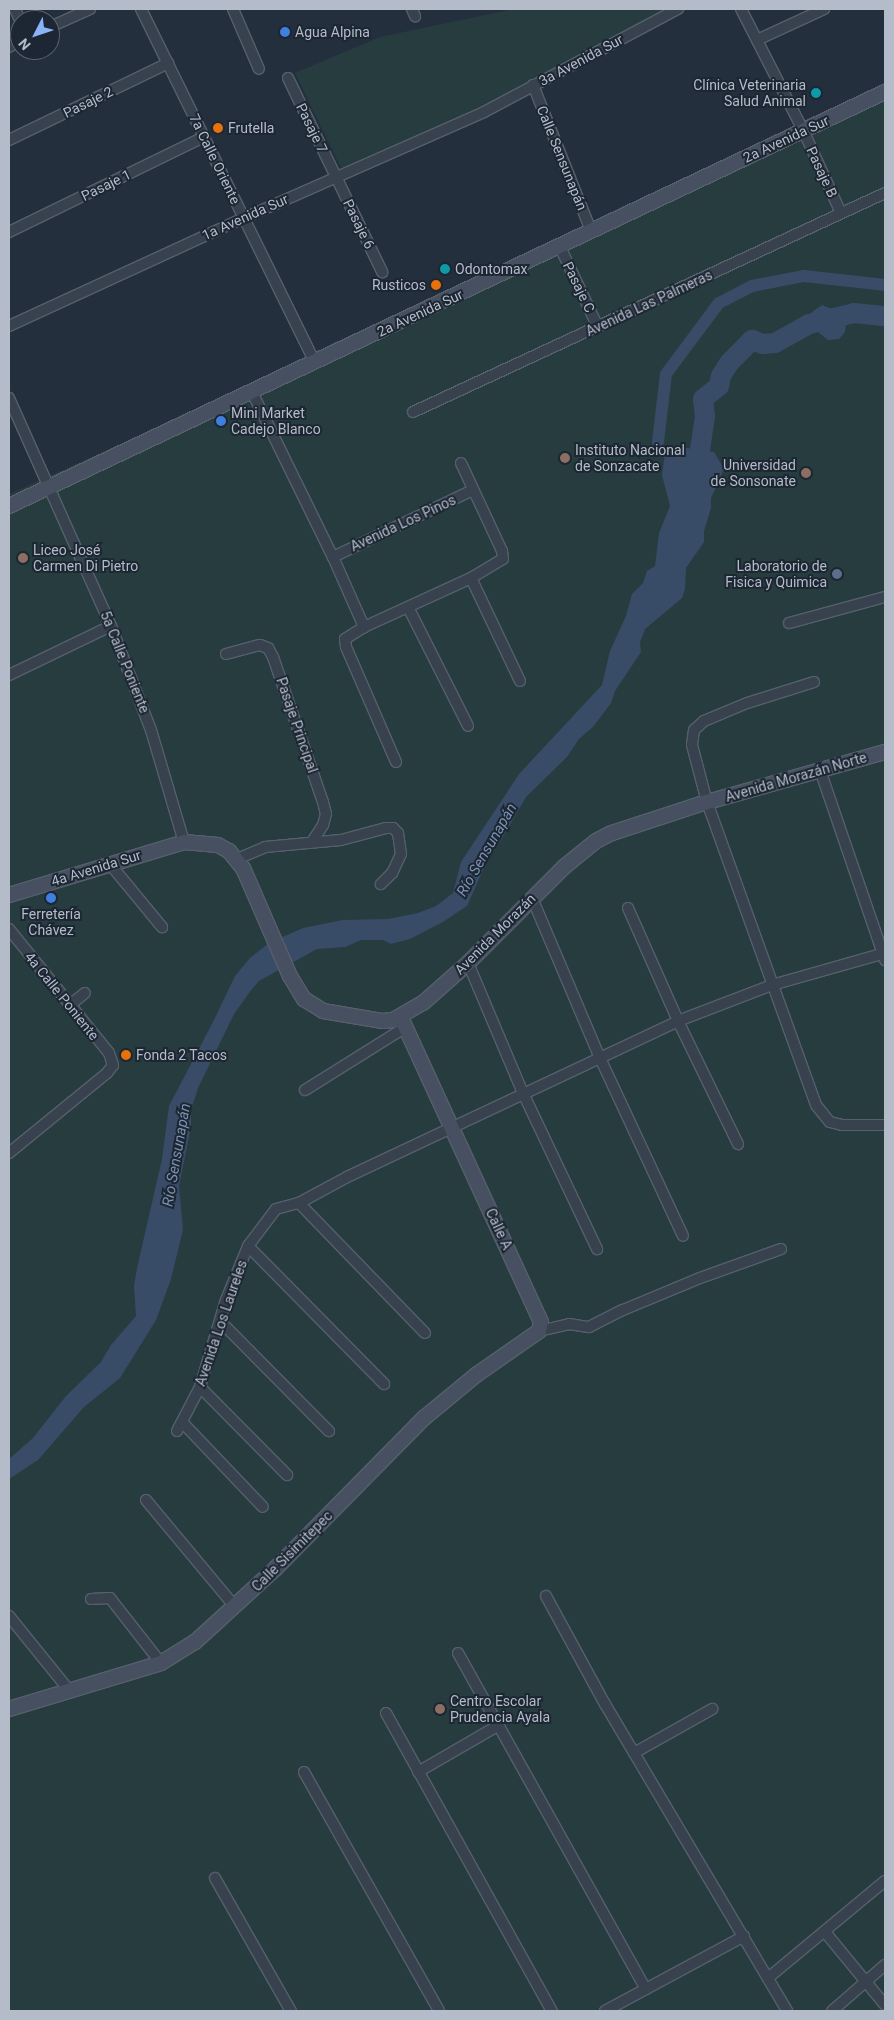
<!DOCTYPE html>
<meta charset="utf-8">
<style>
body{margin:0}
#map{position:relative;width:894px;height:2020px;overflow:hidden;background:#242f3e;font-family:Roboto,sans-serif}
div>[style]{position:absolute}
.green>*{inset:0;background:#263c3f}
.water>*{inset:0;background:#394c67}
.canal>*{height:12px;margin:-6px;padding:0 6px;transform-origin:6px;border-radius:6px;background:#394c67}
.river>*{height:20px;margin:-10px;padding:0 10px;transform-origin:10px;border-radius:10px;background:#394c67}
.roads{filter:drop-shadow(1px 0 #565f6c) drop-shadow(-1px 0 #565f6c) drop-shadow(0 1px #565f6c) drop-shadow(0 -1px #565f6c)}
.street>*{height:10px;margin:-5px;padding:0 5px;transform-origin:5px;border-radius:5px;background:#38414e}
.secondary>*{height:14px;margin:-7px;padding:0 7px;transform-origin:7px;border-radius:7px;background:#465061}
.dots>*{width:14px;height:14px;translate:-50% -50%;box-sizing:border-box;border:2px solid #1d2633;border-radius:50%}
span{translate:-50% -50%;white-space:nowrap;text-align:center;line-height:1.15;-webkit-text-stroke:4px #1d2633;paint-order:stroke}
.poi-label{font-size:14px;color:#b4bcc9}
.left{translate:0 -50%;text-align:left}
.right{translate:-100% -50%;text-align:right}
.street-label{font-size:14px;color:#b4bcc9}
.water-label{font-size:15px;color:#7c92b1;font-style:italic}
.frame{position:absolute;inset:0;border:10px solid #b4bcc9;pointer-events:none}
.north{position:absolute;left:10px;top:10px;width:50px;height:50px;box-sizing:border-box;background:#1d2633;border:1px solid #59626f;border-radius:50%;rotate:229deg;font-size:14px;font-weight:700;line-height:20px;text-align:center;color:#b4bcc9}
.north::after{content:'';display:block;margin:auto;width:18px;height:22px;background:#8ab4f8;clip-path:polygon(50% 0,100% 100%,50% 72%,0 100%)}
</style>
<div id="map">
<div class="green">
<div style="clip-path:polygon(514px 9px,661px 9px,665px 15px,484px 112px,481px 107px,341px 168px,295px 73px,380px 37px)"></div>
<div style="clip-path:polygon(885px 101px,885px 2011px,9px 2011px,9px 494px)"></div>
</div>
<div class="water">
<div style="clip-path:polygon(822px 305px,840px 312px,859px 307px,874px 307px,885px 310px,885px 323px,856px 320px,846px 324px,845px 332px,839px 339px,828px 340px,819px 333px,811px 316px,812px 312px)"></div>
<div style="clip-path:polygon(666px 445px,714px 452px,724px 469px,711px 498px,711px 508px,704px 531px,704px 542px,686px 568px,685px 589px,682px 598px,645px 629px,640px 642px,641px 652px,615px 691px,611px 703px,593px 727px,579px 739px,567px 757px,526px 797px,500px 842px,491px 852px,467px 906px,441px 923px,410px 939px,391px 944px,383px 940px,361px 940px,345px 947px,317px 949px,259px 981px,252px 989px,234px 1014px,198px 1088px,191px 1110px,191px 1127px,179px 1186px,183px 1230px,171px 1279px,156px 1320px,120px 1378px,84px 1407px,38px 1460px,9px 1479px,9px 1459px,33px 1438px,66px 1396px,101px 1362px,111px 1345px,136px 1316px,134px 1286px,137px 1268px,162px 1159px,169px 1106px,214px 1020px,235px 976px,250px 958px,269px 943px,303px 928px,343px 920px,388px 919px,418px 913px,436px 906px,453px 893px,461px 862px,519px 774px,602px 685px,610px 651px,626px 616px,632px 594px,643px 583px,647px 571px,655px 566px,659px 533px,670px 506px,662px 475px)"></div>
</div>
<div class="canal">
<div style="left:658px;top:442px;width:68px;rotate:-83.3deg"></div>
<div style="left:666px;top:374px;width:89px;rotate:-53.3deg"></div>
<div style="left:719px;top:303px;width:37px;rotate:-27deg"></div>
<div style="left:752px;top:286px;width:53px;rotate:-10.9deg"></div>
<div style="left:804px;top:276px;width:81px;rotate:6.3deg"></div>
</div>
<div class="river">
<div style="left:696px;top:477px;width:62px;rotate:-81.6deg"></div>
<div style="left:705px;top:416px;width:17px;rotate:-97deg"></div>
<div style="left:703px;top:399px;width:21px;rotate:-39deg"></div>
<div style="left:719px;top:386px;width:10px;rotate:-79deg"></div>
<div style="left:721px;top:376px;width:15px;rotate:-58deg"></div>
<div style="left:729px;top:363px;width:33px;rotate:-45deg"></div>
<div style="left:752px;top:340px;width:12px;rotate:20deg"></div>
<div style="left:763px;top:344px;width:12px;rotate:-5deg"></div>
<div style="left:775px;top:343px;width:39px;rotate:-29deg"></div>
<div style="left:809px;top:324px;width:46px;rotate:-13.7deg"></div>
<div style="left:854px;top:313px;width:31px;rotate:6deg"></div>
</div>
<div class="roads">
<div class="street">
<div style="left:15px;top:9px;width:12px;rotate:66deg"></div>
<div style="left:141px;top:9px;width:394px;rotate:63.8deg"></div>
<div style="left:233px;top:9px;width:65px;rotate:66.6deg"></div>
<div style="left:412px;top:9px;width:8px;rotate:67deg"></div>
<div style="left:741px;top:9px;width:136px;rotate:62.9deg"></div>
<div style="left:803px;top:130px;width:91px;rotate:65.4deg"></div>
<div style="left:50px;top:27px;width:44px;rotate:-24.2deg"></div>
<div style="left:757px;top:40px;width:74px;rotate:-24.8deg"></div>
<div style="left:9px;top:47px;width:13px;rotate:-29deg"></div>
<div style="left:288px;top:78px;width:216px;rotate:64.1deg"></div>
<div style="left:533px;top:85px;width:157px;rotate:68.3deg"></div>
<div style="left:9px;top:140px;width:177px;rotate:-25.8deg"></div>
<div style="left:9px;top:232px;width:217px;rotate:-26deg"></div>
<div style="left:560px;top:247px;width:89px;rotate:64.6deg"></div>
<div style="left:9px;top:326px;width:259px;rotate:-24.7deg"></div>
<div style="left:244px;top:218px;width:262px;rotate:-23.8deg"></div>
<div style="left:484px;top:112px;width:220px;rotate:-28deg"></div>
<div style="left:252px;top:392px;width:184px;rotate:63.9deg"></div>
<div style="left:333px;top:557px;width:77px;rotate:66.1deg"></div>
<div style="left:9px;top:398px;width:250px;rotate:65.9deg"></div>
<div style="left:111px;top:626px;width:111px;rotate:69deg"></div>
<div style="left:151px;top:730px;width:117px;rotate:73.6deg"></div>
<div style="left:413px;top:412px;width:520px;rotate:-24.89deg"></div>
<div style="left:333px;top:557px;width:155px;rotate:-25.6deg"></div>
<div style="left:471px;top:578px;width:114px;rotate:64.6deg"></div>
<div style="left:408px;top:607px;width:133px;rotate:63.2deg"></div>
<div style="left:789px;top:623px;width:99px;rotate:-15.2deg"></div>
<div style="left:226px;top:654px;width:35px;rotate:-15deg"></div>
<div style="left:260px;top:645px;width:9px;rotate:21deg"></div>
<div style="left:268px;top:648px;width:10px;rotate:61deg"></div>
<div style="left:273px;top:657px;width:153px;rotate:71deg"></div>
<div style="left:323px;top:802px;width:12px;rotate:76deg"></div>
<div style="left:326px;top:814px;width:11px;rotate:105deg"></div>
<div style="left:323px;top:825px;width:20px;rotate:123deg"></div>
<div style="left:9px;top:675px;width:113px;rotate:-25.7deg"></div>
<div style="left:814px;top:682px;width:70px;rotate:162.6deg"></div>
<div style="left:747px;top:703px;width:47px;rotate:157.3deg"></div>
<div style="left:704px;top:721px;width:13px;rotate:138deg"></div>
<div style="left:694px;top:730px;width:15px;rotate:98deg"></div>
<div style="left:692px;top:745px;width:59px;rotate:75.3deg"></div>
<div style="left:707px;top:802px;width:322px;rotate:70.2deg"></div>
<div style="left:816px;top:1105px;width:22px;rotate:51deg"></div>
<div style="left:830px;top:1122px;width:12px;rotate:14deg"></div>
<div style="left:842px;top:1125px;width:43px"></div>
<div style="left:396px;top:762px;width:125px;rotate:-113.5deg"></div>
<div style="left:346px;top:647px;width:8px;rotate:-97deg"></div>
<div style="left:345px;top:639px;width:22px;rotate:-32deg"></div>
<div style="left:364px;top:627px;width:118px;rotate:-24.6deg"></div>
<div style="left:471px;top:578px;width:37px;rotate:-31deg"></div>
<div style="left:503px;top:559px;width:8px;rotate:-97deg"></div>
<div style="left:502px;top:551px;width:97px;rotate:-115deg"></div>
<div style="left:820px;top:770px;width:201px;rotate:71.1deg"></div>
<div style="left:237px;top:859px;width:30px;rotate:-23deg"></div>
<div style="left:265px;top:847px;width:76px;rotate:-5.3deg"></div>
<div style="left:341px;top:840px;width:47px;rotate:-14.9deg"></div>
<div style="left:386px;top:828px;width:7px"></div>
<div style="left:393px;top:828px;width:7px;rotate:45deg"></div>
<div style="left:398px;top:833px;width:21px;rotate:82deg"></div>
<div style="left:401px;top:854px;width:21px;rotate:115deg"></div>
<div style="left:392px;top:873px;width:16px;rotate:135deg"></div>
<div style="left:110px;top:864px;width:82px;rotate:50.5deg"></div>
<div style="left:532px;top:898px;width:174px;rotate:67deg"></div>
<div style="left:600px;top:1058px;width:196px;rotate:65deg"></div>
<div style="left:628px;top:908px;width:124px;rotate:66.1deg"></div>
<div style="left:678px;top:1021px;width:137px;rotate:64deg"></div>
<div style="left:9px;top:929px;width:159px;rotate:51.1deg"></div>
<div style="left:109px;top:1053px;width:13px;rotate:72deg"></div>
<div style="left:113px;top:1065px;width:10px;rotate:127deg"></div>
<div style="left:107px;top:1073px;width:127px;rotate:140.8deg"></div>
<div style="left:468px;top:963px;width:141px;rotate:67.1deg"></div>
<div style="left:523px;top:1093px;width:173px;rotate:64.6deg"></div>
<div style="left:70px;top:1005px;width:19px;rotate:-39deg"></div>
<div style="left:305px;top:1090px;width:119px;rotate:-32deg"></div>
<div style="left:299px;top:1203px;width:181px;rotate:45.9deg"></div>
<div style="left:248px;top:1246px;width:194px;rotate:45.4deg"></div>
<div style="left:220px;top:1321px;width:155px;rotate:45.3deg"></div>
<div style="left:539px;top:1331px;width:31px;rotate:-13deg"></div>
<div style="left:569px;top:1324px;width:20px;rotate:9deg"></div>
<div style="left:589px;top:1327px;width:38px;rotate:-27deg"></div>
<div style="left:623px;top:1310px;width:83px;rotate:-22.6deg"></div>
<div style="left:700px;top:1278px;width:86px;rotate:-19.7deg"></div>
<div style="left:200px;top:1387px;width:124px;rotate:45.3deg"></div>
<div style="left:182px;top:1422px;width:117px;rotate:46.4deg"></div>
<div style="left:177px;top:1431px;width:50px;rotate:-62.4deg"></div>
<div style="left:200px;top:1387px;width:91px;rotate:-73.4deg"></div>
<div style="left:226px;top:1300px;width:58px;rotate:-67.8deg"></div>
<div style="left:248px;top:1246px;width:46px;rotate:-52.9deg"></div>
<div style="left:276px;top:1209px;width:24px;rotate:-15deg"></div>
<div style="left:299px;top:1203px;width:55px;rotate:-28.4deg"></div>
<div style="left:347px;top:1177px;width:366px;rotate:-25.2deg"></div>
<div style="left:678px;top:1021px;width:101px;rotate:-21deg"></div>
<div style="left:772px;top:985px;width:117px;rotate:-15.8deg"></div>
<div style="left:146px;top:1500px;width:139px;rotate:50.2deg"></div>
<div style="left:546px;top:1596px;width:123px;rotate:61.4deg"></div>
<div style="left:605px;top:1704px;width:357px;rotate:59.3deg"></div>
<div style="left:91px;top:1599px;width:19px;rotate:-3deg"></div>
<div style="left:110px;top:1598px;width:83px;rotate:51.9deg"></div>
<div style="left:9px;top:1616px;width:95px;rotate:51deg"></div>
<div style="left:458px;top:1653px;width:385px;rotate:60.8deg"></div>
<div style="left:386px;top:1713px;width:341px;rotate:60.9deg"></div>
<div style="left:634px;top:1753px;width:90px;rotate:-29.4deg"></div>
<div style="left:304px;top:1772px;width:274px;rotate:60.5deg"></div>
<div style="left:418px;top:1772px;width:94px;rotate:-30.1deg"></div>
<div style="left:215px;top:1878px;width:153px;rotate:60.3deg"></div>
<div style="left:825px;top:1932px;width:94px;rotate:50.6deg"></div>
<div style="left:768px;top:1978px;width:152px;rotate:-39.7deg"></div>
<div style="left:605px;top:2011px;width:158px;rotate:-28.3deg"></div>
<div style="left:832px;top:2011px;width:70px;rotate:-41deg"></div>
</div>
<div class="secondary">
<div style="left:9px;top:506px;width:969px;rotate:-25.3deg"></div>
<div style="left:9px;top:895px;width:183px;rotate:-16.8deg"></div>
<div style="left:184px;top:842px;width:34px;rotate:5deg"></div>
<div style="left:218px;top:845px;width:13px;rotate:29deg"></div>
<div style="left:229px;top:851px;width:22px;rotate:51deg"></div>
<div style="left:243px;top:868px;width:118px;rotate:66.5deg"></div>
<div style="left:290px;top:976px;width:27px;rotate:59deg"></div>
<div style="left:304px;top:999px;width:22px;rotate:32deg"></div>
<div style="left:323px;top:1011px;width:61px;rotate:9.5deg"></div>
<div style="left:383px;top:1021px;width:10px;rotate:-6deg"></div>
<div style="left:393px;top:1020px;width:34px;rotate:-30deg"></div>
<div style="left:423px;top:1003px;width:60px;rotate:-41.6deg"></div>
<div style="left:468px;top:963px;width:136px;rotate:-45deg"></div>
<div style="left:564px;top:867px;width:41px;rotate:-39.1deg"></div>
<div style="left:596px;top:841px;width:18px;rotate:-27deg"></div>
<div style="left:612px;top:833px;width:100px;rotate:-18.1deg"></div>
<div style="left:707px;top:802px;width:185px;rotate:-15.7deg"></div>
<div style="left:9px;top:1709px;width:159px;rotate:-16.8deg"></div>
<div style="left:161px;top:1663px;width:40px;rotate:-32deg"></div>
<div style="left:195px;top:1642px;width:110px;rotate:-42.4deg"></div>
<div style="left:276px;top:1568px;width:211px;rotate:-45.4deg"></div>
<div style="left:424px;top:1418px;width:67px;rotate:-39.6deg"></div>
<div style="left:476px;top:1375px;width:77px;rotate:-34.9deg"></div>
<div style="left:539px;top:1331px;width:9px;rotate:-77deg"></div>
<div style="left:541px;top:1322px;width:336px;rotate:-114.7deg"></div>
</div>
</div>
<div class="dots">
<div style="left:285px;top:32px;background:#3f7fe0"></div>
<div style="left:816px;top:93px;background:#0f9aa8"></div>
<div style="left:218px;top:128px;background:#e8710a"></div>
<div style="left:445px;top:269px;background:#0f9aa8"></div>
<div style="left:436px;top:285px;background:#e8710a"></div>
<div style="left:221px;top:421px;background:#3f7fe0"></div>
<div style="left:565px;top:458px;background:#8d6e63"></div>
<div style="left:806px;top:473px;background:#8d6e63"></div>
<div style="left:23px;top:558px;background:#8d6e63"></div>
<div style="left:837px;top:574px;background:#5c6f8a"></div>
<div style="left:51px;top:898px;background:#3f7fe0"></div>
<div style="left:126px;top:1055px;background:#e8710a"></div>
<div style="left:440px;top:1709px;background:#8d6e63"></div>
</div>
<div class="poi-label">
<span class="left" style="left:295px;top:32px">Agua Alpina</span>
<span class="right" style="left:806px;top:93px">Clínica Veterinaria<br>Salud Animal</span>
<span class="left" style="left:228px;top:128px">Frutella</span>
<span class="left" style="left:455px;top:269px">Odontomax</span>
<span class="right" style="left:426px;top:285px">Rusticos</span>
<span class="left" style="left:231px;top:421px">Mini Market<br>Cadejo Blanco</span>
<span class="left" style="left:575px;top:458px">Instituto Nacional<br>de Sonzacate</span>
<span class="right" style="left:796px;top:473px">Universidad<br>de Sonsonate</span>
<span class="left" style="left:33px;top:558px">Liceo José<br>Carmen Di Pietro</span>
<span class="right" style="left:827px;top:574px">Laboratorio de<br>Fisica y Quimica</span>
<span style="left:51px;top:922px">Ferretería<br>Chávez</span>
<span class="left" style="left:136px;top:1055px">Fonda 2 Tacos</span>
<span class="left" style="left:450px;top:1709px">Centro Escolar<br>Prudencia Ayala</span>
</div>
<div class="street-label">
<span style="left:581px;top:60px;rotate:-28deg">3a Avenida Sur</span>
<span style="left:88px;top:102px;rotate:-26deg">Pasaje 2</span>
<span style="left:312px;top:128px;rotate:64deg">Pasaje 7</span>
<span style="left:786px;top:139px;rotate:-25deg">2a Avenida Sur</span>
<span style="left:562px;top:158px;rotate:68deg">Calle Sensunapán</span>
<span style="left:215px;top:159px;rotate:64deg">7a Calle Oriente</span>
<span style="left:822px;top:172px;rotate:65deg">Pasaje B</span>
<span style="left:106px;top:185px;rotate:-26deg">Pasaje 1</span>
<span style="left:245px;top:217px;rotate:-24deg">1a Avenida Sur</span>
<span style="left:359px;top:224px;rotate:64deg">Pasaje 6</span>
<span style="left:579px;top:287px;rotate:64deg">Pasaje C</span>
<span style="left:649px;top:303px;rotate:-25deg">Avenida Las Palmeras</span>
<span style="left:420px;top:313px;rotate:-25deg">2a Avenida Sur</span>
<span style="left:403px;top:523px;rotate:-25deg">Avenida Los Pinos</span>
<span style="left:125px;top:662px;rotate:68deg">5a Calle Poniente</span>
<span style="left:297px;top:725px;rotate:71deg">Pasaje Principal</span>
<span style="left:796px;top:777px;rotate:-16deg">Avenida Morazán Norte</span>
<span style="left:96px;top:868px;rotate:-17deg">4a Avenida Sur</span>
<span style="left:495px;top:934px;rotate:-45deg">Avenida Morazán</span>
<span style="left:62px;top:996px;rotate:51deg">4a Calle Poniente</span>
<span style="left:499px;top:1229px;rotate:65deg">Calle A</span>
<span style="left:221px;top:1323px;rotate:-71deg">Avenida Los Laureles</span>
<span style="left:292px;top:1551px;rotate:-45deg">Calle Sisimitepec</span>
</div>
<div class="water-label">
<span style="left:487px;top:850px;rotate:-60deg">Río Sensunapán</span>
<span style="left:177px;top:1155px;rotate:-80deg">Río Sensunapán</span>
</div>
<div class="frame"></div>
<div class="north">N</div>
</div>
